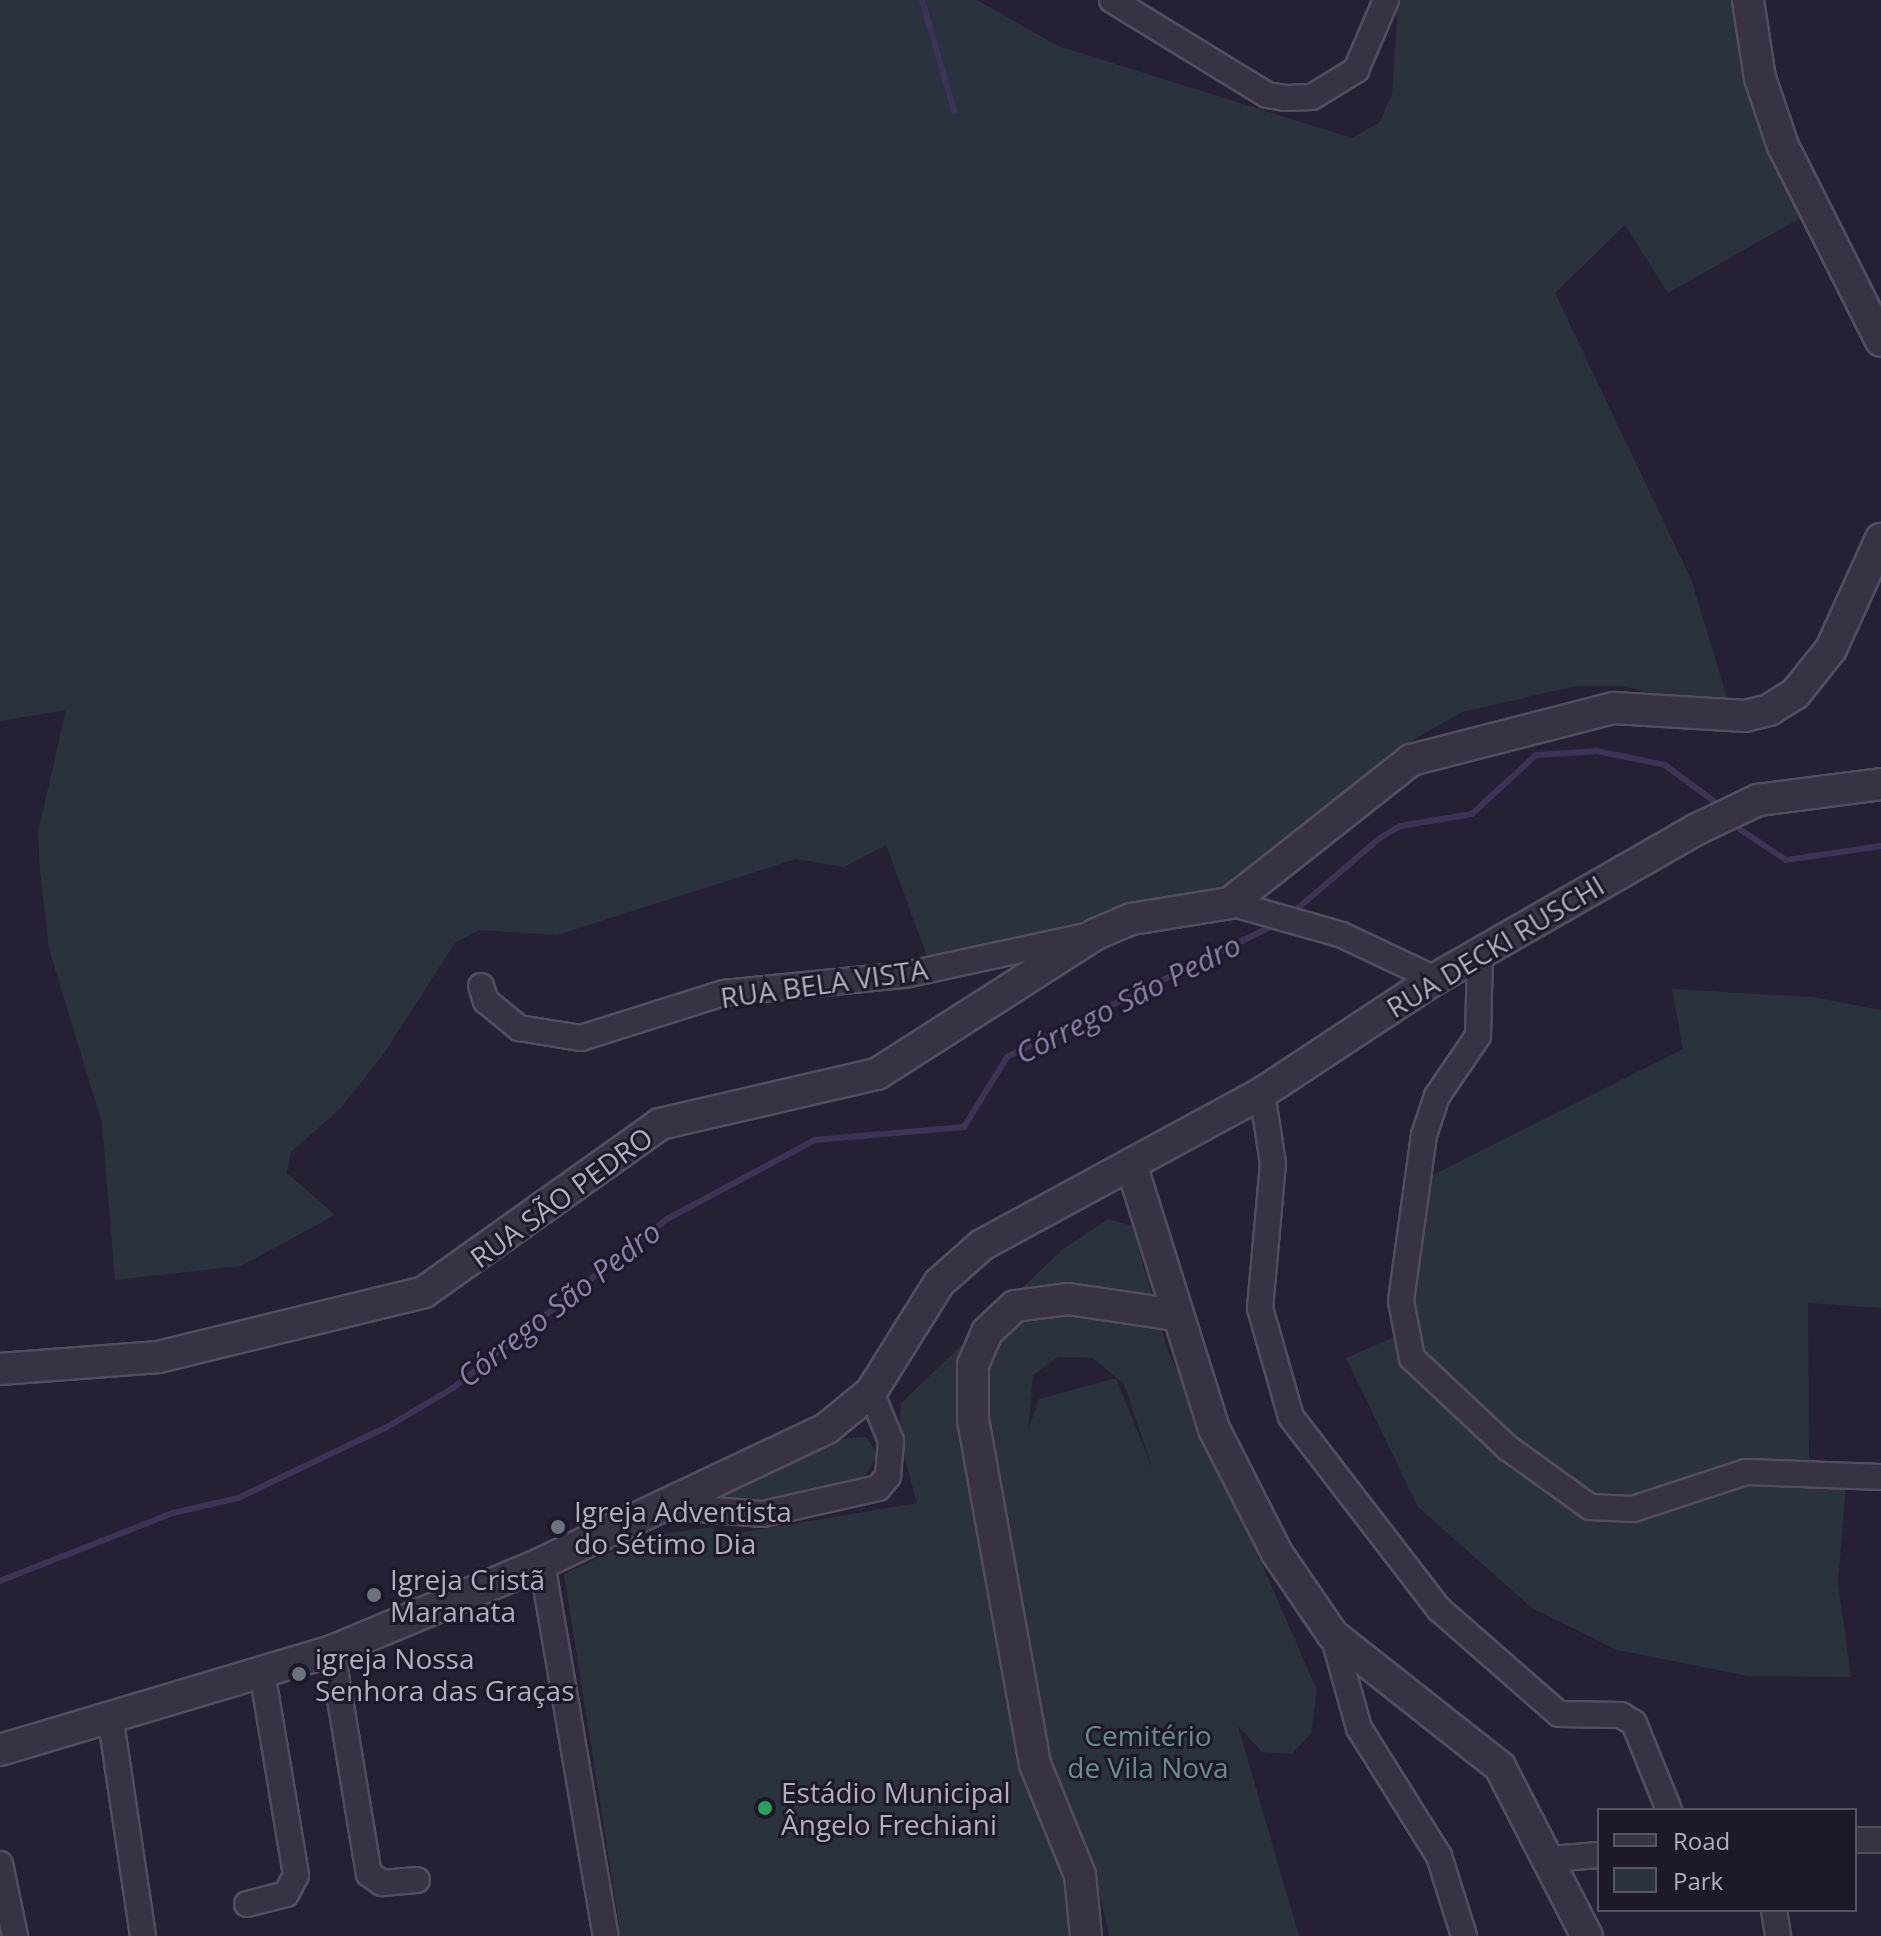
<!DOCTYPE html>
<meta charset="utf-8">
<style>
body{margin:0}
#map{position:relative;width:1881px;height:1936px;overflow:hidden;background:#252033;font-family:"Open Sans",sans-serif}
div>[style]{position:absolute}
.green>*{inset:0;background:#2a323e}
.stream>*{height:6px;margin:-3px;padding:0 3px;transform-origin:3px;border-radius:3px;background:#3c3357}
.roads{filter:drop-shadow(2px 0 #534e5f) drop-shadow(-2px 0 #534e5f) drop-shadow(0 2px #534e5f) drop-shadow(0 -2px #534e5f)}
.minor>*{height:24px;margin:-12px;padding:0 12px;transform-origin:12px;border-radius:12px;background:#383344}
.tertiary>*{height:30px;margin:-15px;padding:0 15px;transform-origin:15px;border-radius:15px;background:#383344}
.dots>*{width:22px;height:22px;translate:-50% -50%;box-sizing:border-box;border:4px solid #1d1928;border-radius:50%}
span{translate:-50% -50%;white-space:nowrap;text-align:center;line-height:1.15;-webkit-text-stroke:6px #1d1928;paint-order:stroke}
.street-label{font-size:28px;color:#b3adc1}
.poi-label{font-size:28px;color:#b3adc1}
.left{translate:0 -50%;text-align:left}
.park-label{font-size:28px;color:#688e8b}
.water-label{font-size:30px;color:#8b80ac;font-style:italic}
.legend{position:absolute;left:1597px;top:1808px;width:260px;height:104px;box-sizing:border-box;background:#1d1928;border:2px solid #595465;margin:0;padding:10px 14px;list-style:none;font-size:24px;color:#b3adc1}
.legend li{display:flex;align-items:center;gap:16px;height:40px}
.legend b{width:40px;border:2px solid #595465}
</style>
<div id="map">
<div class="green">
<div style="clip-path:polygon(0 0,977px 0,1058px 46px,1352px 138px,1380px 122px,1392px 94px,1398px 0,1741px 0,1804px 216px,1668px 293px,1625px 225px,1555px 293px,1691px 579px,1732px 714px,1623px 686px,1576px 686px,1462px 712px,1415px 739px,1223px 905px,930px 964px,886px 845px,844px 867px,796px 859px,557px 935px,479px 930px,455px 943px,385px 1052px,340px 1109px,291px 1152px,287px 1173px,335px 1215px,241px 1266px,115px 1280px,102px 1123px,49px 949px,40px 871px,38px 832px,66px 710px,0 721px)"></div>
<div style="clip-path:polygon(1672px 989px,1813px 997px,1881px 1010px,1881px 1308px,1808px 1303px,1809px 1458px,1837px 1467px,1846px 1486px,1838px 1583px,1851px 1677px,1748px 1676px,1617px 1650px,1532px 1608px,1418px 1507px,1346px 1358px,1417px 1327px,1397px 1301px,1413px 1185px,1683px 1049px)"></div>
<div style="clip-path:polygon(evenodd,1108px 1219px,1132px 1226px,1167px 1348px,1317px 1690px,1311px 1733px,1292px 1754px,1262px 1752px,1238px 1726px,1299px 1936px,1109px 1936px,1093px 1862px,1055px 1773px,1039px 1794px,1078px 1936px,621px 1936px,564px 1574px,643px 1537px,711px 1527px,721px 1536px,917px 1503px,899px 1437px,901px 1403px,1062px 1250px,1108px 1219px,1058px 1357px,1093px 1358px,1124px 1384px,1152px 1468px,1116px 1378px,1039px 1399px,1028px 1430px,1033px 1375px,1058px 1357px)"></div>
<div style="clip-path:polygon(866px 1437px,878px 1454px,865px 1476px,839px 1488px,719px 1506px,716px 1499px,840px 1439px)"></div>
</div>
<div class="stream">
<div style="left:922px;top:0;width:116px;rotate:73.9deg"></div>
<div style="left:1741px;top:830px;width:54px;rotate:33.7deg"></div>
<div style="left:1786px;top:860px;width:96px;rotate:-8.4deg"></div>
<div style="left:1291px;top:914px;width:117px;rotate:-40.5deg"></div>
<div style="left:1380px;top:838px;width:23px;rotate:-31deg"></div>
<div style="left:1400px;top:826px;width:73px;rotate:-9.5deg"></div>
<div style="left:1472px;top:814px;width:87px;rotate:-42.7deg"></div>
<div style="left:1536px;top:755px;width:61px;rotate:-3.8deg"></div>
<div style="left:1597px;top:751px;width:69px;rotate:11.6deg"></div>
<div style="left:1665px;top:765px;width:62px;rotate:36.5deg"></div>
<div style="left:0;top:1581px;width:186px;rotate:-21.5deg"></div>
<div style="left:173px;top:1513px;width:67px;rotate:-13deg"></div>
<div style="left:238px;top:1498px;width:165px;rotate:-25.5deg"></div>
<div style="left:387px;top:1427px;width:77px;rotate:-30.6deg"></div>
<div style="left:453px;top:1388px;width:273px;rotate:-38.3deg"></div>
<div style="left:667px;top:1219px;width:168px;rotate:-28.1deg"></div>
<div style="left:815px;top:1140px;width:150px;rotate:-5deg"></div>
<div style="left:964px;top:1127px;width:82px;rotate:-58.4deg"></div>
<div style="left:1007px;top:1057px;width:298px;rotate:-26.3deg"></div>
</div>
<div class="roads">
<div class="minor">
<div style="left:1112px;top:0;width:182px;rotate:31.5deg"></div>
<div style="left:1267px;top:95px;width:18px;rotate:9deg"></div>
<div style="left:1285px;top:98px;width:27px;rotate:-2deg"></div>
<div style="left:1312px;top:97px;width:52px;rotate:-31.5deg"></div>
<div style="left:1356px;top:70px;width:76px;rotate:-66.8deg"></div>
<div style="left:1230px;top:903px;width:116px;rotate:15.9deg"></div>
<div style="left:1342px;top:935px;width:103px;rotate:25.3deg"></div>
<div style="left:1480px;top:955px;width:81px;rotate:91.4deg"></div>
<div style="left:1478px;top:1036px;width:73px;rotate:124.3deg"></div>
<div style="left:1437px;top:1096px;width:41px;rotate:108.4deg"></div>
<div style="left:1424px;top:1135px;width:168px;rotate:97.9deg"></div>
<div style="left:1401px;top:1301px;width:58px;rotate:79.1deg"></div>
<div style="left:1412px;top:1358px;width:132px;rotate:43.2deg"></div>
<div style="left:1508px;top:1448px;width:101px;rotate:35.7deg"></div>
<div style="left:1590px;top:1507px;width:43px;rotate:2.7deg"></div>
<div style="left:1633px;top:1509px;width:119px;rotate:-18.1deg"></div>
<div style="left:1746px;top:1472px;width:135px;rotate:2.1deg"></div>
<div style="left:481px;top:986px;width:16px;rotate:72deg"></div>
<div style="left:486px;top:1001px;width:43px;rotate:39.3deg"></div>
<div style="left:519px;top:1028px;width:63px;rotate:9.2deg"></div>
<div style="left:581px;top:1038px;width:150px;rotate:-17.5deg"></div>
<div style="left:724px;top:993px;width:182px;rotate:-5.7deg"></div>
<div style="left:905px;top:975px;width:185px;rotate:-12.2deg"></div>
<div style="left:1262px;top:1093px;width:71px;rotate:81.1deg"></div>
<div style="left:1273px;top:1163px;width:146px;rotate:95.1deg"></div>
<div style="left:1260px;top:1308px;width:113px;rotate:74.1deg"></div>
<div style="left:1291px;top:1417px;width:242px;rotate:52.4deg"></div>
<div style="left:1439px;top:1609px;width:159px;rotate:41.2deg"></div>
<div style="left:1559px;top:1714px;width:62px;rotate:0.9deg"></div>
<div style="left:1621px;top:1715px;width:15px;rotate:32deg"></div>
<div style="left:1634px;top:1723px;width:94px;rotate:68.1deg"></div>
<div style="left:663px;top:1506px;width:100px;rotate:4.6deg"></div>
<div style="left:763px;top:1514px;width:118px;rotate:-12.7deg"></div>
<div style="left:878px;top:1488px;width:16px;rotate:-50deg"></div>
<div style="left:888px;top:1476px;width:35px;rotate:-85deg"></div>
<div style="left:891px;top:1441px;width:53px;rotate:-112.2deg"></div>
<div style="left:542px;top:1563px;width:378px;rotate:80.3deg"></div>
<div style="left:1333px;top:1635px;width:97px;rotate:74.4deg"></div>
<div style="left:1359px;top:1728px;width:151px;rotate:58deg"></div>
<div style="left:1439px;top:1856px;width:84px;rotate:72.6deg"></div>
<div style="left:332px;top:1651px;width:226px;rotate:80.6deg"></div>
<div style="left:369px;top:1874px;width:16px;rotate:35deg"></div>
<div style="left:382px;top:1883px;width:35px;rotate:-5deg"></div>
<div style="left:110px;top:1715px;width:223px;rotate:81.5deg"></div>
<div style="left:1855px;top:1840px;width:26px"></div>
<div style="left:1551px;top:1859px;width:48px;rotate:-4.8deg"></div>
<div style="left:0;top:1864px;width:74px;rotate:78.2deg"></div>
<div style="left:247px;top:1904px;width:40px;rotate:-14.4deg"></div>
<div style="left:286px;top:1894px;width:21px;rotate:-62deg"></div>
<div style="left:296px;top:1875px;width:207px;rotate:-99.5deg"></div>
<div style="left:1774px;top:1910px;width:26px;rotate:81deg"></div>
</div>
<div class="tertiary">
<div style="left:1748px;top:0;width:79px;rotate:81.3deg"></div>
<div style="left:1760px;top:78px;width:72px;rotate:71.3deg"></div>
<div style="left:1783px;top:146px;width:218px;rotate:63.3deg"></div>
<div style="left:1131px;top:1164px;width:278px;rotate:72.6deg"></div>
<div style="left:1214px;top:1429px;width:139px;rotate:63.1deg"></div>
<div style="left:1277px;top:1553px;width:99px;rotate:55.7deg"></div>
<div style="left:1333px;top:1635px;width:213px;rotate:38.3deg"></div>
<div style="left:1500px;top:1767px;width:190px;rotate:62.8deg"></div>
<div style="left:0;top:1369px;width:158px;rotate:-4.3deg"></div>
<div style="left:158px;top:1357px;width:274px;rotate:-13.7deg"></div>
<div style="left:424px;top:1292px;width:290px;rotate:-35.4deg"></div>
<div style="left:660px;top:1124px;width:223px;rotate:-13deg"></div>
<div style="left:877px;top:1074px;width:260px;rotate:-32.6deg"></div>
<div style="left:1096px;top:934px;width:39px;rotate:-23deg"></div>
<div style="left:1132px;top:919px;width:99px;rotate:-9.3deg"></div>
<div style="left:1230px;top:903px;width:231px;rotate:-38.3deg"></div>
<div style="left:1411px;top:760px;width:210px;rotate:-14.4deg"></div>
<div style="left:1614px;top:708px;width:131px;rotate:3.5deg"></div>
<div style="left:1745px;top:716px;width:25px;rotate:-14deg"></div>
<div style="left:1769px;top:710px;width:31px;rotate:-32deg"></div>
<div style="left:1795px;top:694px;width:58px;rotate:-51.3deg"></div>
<div style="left:1831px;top:649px;width:121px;rotate:-65.6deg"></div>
<div style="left:0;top:1750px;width:346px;rotate:-16.6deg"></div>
<div style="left:332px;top:1651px;width:228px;rotate:-22.7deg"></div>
<div style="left:542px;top:1563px;width:315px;rotate:-25.3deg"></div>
<div style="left:827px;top:1428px;width:57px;rotate:-39.3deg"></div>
<div style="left:871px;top:1392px;width:128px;rotate:-58deg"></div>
<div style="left:939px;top:1283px;width:57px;rotate:-41.5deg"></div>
<div style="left:982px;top:1245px;width:319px;rotate:-28.5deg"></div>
<div style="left:1262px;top:1093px;width:207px;rotate:-33.4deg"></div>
<div style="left:1435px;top:979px;width:300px;rotate:-29.8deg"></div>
<div style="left:1695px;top:830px;width:70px;rotate:-25.5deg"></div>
<div style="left:1758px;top:800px;width:124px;rotate:-7.4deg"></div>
<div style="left:1086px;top:1936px;width:61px;rotate:-95.6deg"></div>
<div style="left:1080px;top:1875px;width:120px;rotate:-112.1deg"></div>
<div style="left:1035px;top:1764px;width:349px;rotate:-100.2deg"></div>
<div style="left:973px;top:1421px;width:56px;rotate:-90deg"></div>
<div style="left:973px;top:1365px;width:36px;rotate:-67deg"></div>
<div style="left:987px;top:1332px;width:38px;rotate:-43deg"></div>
<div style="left:1015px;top:1306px;width:53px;rotate:-7.5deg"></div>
<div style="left:1068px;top:1299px;width:109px;rotate:8.4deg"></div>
</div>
</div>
<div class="dots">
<div style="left:558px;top:1527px;background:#6b7280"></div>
<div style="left:374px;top:1595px;background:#6b7280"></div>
<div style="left:299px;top:1674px;background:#6b7280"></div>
<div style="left:765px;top:1808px;background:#2e9e5b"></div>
</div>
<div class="street-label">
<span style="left:1495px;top:946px;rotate:-31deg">RUA DECKI RUSCHI</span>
<span style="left:824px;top:983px;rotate:-8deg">RUA BELA VISTA</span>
<span style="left:561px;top:1197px;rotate:-36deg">RUA SÃO PEDRO</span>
</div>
<div class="poi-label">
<span class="left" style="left:574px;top:1527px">Igreja Adventista<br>do Sétimo Dia</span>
<span class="left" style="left:390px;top:1595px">Igreja Cristã<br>Maranata</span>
<span class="left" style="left:315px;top:1674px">igreja Nossa<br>Senhora das Graças</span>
<span class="left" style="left:781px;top:1808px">Estádio Municipal<br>Ângelo Frechiani</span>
</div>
<div class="park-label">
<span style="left:1148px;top:1751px">Cemitério<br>de Vila Nova</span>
</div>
<div class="water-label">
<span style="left:1128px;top:999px;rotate:-27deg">Córrego São Pedro</span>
<span style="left:559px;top:1304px;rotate:-38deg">Córrego São Pedro</span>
</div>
<ul class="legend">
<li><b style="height:10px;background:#383344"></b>Road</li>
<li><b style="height:22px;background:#2a323e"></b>Park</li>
</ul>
</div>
